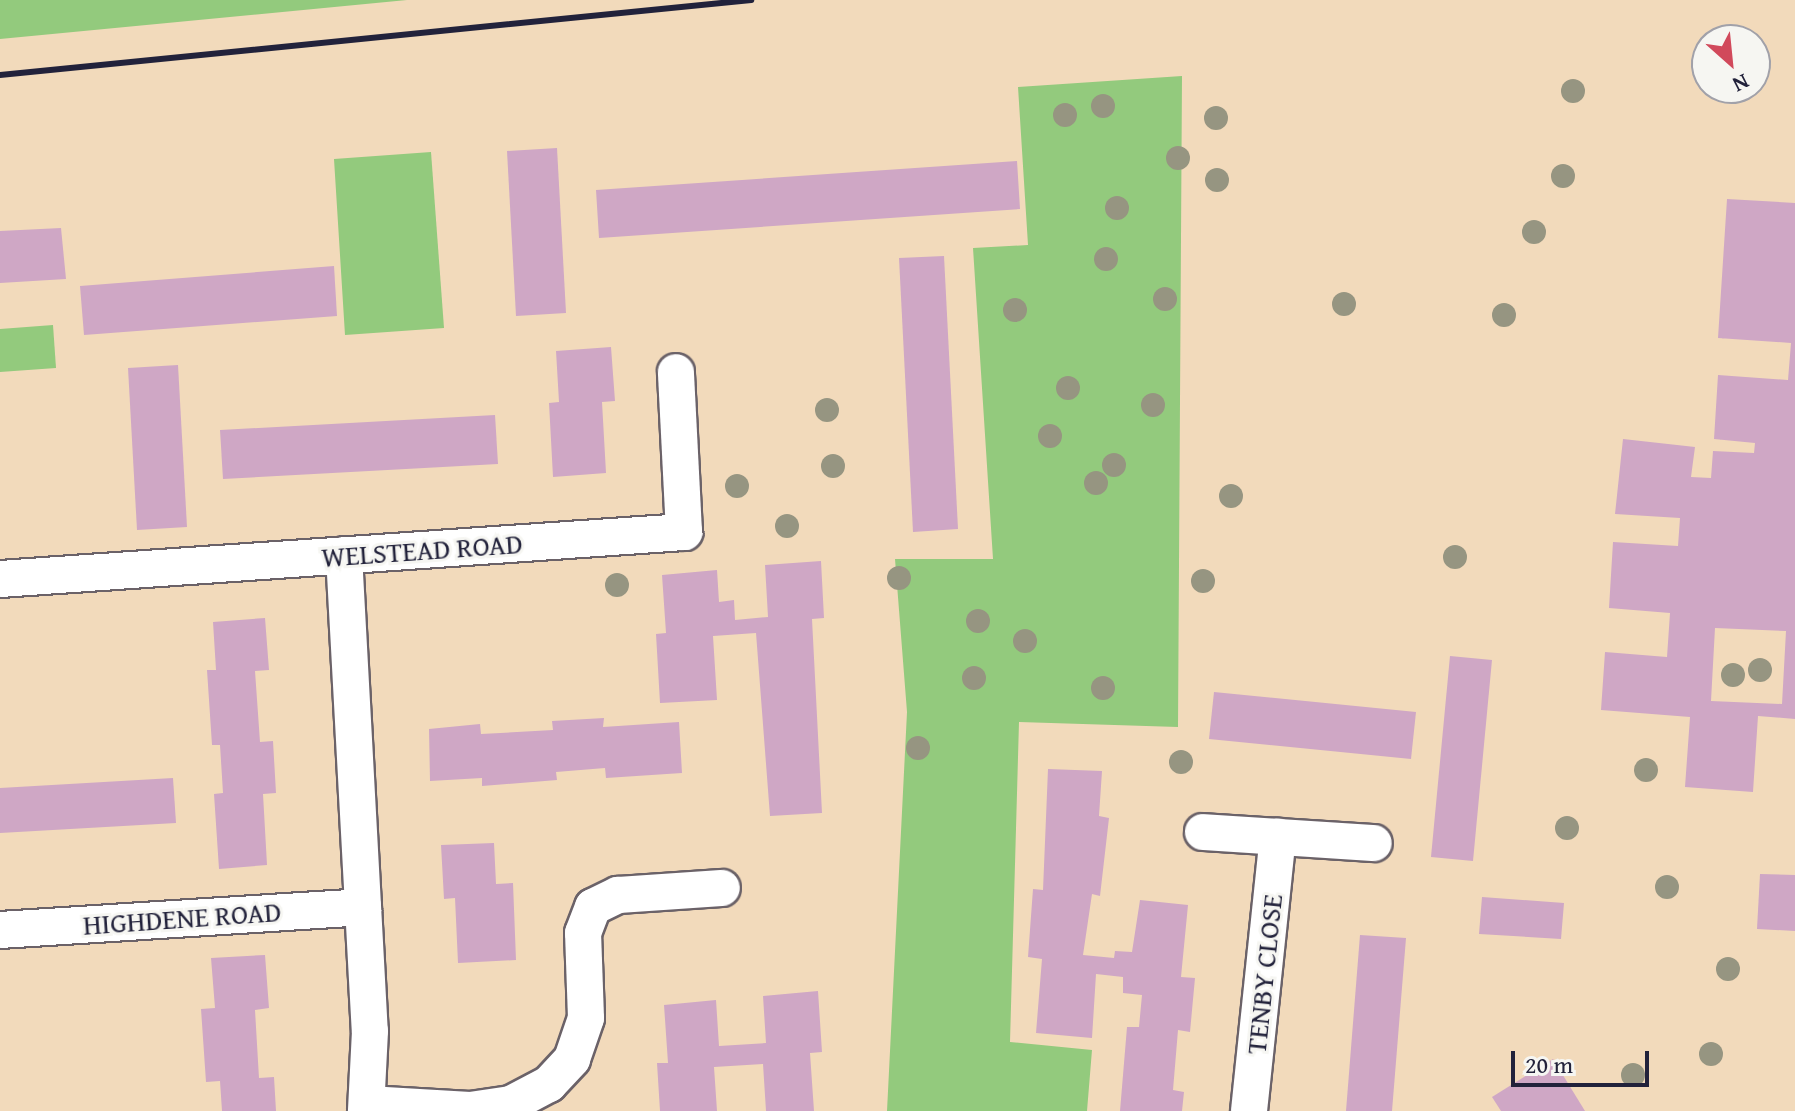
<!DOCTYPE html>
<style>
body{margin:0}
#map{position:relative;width:1795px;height:1111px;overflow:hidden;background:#f2dabb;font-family:"Gentium Book Plus",serif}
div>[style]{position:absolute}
.green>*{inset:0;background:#93ca7d}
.building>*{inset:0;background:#cfa7c5}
.roads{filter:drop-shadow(2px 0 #6b6268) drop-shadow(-2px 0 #6b6268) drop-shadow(0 2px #6b6268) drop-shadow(0 -2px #6b6268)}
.minor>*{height:36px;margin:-18px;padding:0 18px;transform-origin:18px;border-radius:18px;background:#fff}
.rail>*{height:6px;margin:-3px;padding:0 3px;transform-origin:3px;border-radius:3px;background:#22223b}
.trees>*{width:24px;height:24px;margin:-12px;border-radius:50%;background:#969581}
span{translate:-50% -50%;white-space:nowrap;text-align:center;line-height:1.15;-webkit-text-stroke:6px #f6f6f2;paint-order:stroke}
.street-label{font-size:28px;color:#22223b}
.north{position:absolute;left:1691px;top:24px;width:80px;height:80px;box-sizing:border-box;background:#f6f6f2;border:2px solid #a1a1a9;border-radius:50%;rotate:153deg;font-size:22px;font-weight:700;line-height:32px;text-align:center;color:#22223b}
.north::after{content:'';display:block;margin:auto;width:28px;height:36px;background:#d1495b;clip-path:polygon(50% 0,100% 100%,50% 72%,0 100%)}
.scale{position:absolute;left:1511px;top:1051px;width:138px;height:36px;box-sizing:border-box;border:4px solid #22223b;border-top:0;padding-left:10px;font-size:24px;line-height:28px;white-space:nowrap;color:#22223b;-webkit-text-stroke:6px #f6f6f2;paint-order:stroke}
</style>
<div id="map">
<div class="green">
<div style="clip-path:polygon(0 0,407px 0,0 39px)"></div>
<div style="clip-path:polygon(1182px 76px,1178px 727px,1019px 722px,1010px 1042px,1092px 1050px,1087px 1111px,887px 1111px,907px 712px,895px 559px,993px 559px,973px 248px,1028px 245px,1018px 87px)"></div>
<div style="clip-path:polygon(431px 152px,444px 328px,345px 335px,334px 159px)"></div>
<div style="clip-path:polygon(53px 325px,56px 368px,0 372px,0 329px)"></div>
</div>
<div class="building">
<div style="clip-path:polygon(557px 148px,566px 313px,516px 316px,507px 151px)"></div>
<div style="clip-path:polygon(1017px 161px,1020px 209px,599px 238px,596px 190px)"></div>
<div style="clip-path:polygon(evenodd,1727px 199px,1795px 203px,1795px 719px,1758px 716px,1753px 792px,1685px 787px,1690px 717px,1601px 710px,1605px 652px,1667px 657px,1670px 613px,1609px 608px,1613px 542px,1678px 546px,1680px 518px,1615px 514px,1623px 439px,1695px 447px,1691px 477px,1711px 478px,1713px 451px,1754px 453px,1755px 443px,1714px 439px,1718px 375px,1788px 380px,1791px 343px,1718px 338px,1727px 199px,1715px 628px,1786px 631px,1782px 704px,1711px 701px,1715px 628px)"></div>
<div style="clip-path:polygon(61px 228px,66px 279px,0 283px,0 231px)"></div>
<div style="clip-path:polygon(944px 256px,958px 529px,913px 532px,899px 258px)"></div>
<div style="clip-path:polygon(334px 266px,337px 316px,84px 335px,80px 286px)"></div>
<div style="clip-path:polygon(611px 347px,615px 401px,602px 402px,606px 473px,553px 477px,549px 403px,559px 402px,556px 351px)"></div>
<div style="clip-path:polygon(178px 365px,187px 527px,137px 530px,128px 368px)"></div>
<div style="clip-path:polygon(495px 415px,498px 464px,223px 479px,220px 430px)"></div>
<div style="clip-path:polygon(821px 561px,824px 618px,812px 619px,822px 813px,770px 816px,756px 633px,713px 636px,717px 700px,660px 703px,656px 634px,666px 633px,662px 575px,717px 570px,719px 602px,734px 600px,735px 620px,768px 617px,765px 565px)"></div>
<div style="clip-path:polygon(265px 618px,269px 670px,255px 671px,260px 742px,273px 741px,276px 793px,263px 794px,267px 865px,219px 869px,214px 794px,223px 793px,220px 745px,212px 745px,207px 670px,216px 670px,213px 622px)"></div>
<div style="clip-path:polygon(1450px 656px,1492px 660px,1473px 861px,1431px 857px)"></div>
<div style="clip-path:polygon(1214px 692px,1416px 712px,1411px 759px,1209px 739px)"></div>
<div style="clip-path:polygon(604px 718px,603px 727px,679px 722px,682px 773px,606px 778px,605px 768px,556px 772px,557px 780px,482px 786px,482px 778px,430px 781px,429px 729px,480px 724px,481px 734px,553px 730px,552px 721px)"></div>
<div style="clip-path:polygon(1048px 769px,1102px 771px,1099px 816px,1109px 818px,1100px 896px,1092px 894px,1083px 955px,1114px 958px,1115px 951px,1132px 952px,1140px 900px,1188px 905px,1181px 977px,1195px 978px,1190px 1032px,1178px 1030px,1173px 1090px,1184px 1092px,1182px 1111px,1120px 1111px,1127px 1027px,1139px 1027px,1142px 995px,1123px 993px,1123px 977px,1096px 974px,1092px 1038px,1036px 1033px,1042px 959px,1028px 957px,1033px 889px,1043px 890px)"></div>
<div style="clip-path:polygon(173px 778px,176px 823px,0 833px,0 788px)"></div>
<div style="clip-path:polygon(494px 843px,496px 884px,513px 883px,516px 960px,458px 963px,455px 898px,444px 899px,441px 845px)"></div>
<div style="clip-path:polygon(1760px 874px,1795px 875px,1795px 931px,1757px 929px)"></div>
<div style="clip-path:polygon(1482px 897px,1564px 903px,1561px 939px,1479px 934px)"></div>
<div style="clip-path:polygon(1360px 935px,1406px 938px,1392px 1111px,1346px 1111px)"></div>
<div style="clip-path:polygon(265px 955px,269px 1008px,255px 1010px,259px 1078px,274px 1077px,276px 1111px,222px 1111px,220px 1081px,206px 1082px,201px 1009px,215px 1008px,211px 958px)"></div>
<div style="clip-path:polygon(818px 991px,822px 1052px,810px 1053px,814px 1111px,766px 1111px,763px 1064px,714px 1067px,717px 1111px,660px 1111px,657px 1063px,668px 1063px,664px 1005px,716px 1000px,719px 1046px,766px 1043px,763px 996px)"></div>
<div style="clip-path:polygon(1553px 1059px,1585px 1111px,1501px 1111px,1492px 1097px)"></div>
</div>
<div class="roads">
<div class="minor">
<div style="left:344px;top:555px;width:477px;rotate:86.9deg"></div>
<div style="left:370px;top:1031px;width:80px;rotate:92.9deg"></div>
<div style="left:0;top:579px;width:686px;rotate:-3.93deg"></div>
<div style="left:684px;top:532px;width:160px;rotate:-92.9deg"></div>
<div style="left:1203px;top:832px;width:171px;rotate:3.7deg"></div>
<div style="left:0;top:930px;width:364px;rotate:-3.6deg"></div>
<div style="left:368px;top:1104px;width:102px;rotate:3.4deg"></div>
<div style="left:470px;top:1110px;width:41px;rotate:-8.3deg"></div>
<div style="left:511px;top:1104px;width:43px;rotate:-27.8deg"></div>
<div style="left:549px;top:1084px;width:34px;rotate:-47deg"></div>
<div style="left:572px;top:1059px;width:43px;rotate:-71.1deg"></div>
<div style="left:586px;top:1018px;width:85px;rotate:-92deg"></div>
<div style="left:583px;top:933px;width:28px;rotate:-69deg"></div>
<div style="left:593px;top:907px;width:28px;rotate:-26deg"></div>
<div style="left:618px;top:895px;width:104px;rotate:-3.9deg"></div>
<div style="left:1249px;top:1111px;width:276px;rotate:-84deg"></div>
</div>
</div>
<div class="rail">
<div style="left:0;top:75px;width:755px;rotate:-5.7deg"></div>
</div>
<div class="trees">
<div style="left:1573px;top:91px"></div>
<div style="left:1103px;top:106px"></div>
<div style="left:1065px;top:115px"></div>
<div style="left:1216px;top:118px"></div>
<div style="left:1178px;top:158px"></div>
<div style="left:1563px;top:176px"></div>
<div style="left:1217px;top:180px"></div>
<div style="left:1117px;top:208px"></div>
<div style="left:1534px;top:232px"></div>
<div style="left:1106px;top:259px"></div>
<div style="left:1165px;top:299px"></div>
<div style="left:1344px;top:304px"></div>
<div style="left:1015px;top:310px"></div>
<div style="left:1504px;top:315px"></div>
<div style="left:1068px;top:388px"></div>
<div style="left:1153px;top:405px"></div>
<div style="left:827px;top:410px"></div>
<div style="left:1050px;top:436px"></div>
<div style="left:1114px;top:465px"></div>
<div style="left:833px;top:466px"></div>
<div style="left:1096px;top:483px"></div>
<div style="left:737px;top:486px"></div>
<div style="left:1231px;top:496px"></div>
<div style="left:787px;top:526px"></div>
<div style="left:1455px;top:557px"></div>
<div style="left:899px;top:578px"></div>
<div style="left:1203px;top:581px"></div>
<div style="left:617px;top:585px"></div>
<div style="left:978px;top:621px"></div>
<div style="left:1025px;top:641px"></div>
<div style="left:1760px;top:670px"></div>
<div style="left:1733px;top:675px"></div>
<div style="left:974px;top:678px"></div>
<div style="left:1103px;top:688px"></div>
<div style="left:918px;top:748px"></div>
<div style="left:1181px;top:762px"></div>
<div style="left:1646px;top:770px"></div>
<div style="left:1567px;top:828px"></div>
<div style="left:1667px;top:887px"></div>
<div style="left:1728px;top:969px"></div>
<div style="left:1711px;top:1054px"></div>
<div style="left:1633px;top:1075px"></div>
</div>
<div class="street-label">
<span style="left:422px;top:550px;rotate:-4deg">WELSTEAD ROAD</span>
<span style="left:182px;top:918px;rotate:-4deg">HIGHDENE ROAD</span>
<span style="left:1264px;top:974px;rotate:-84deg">TENBY CLOSE</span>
</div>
<div class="north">N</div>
<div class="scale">20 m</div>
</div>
